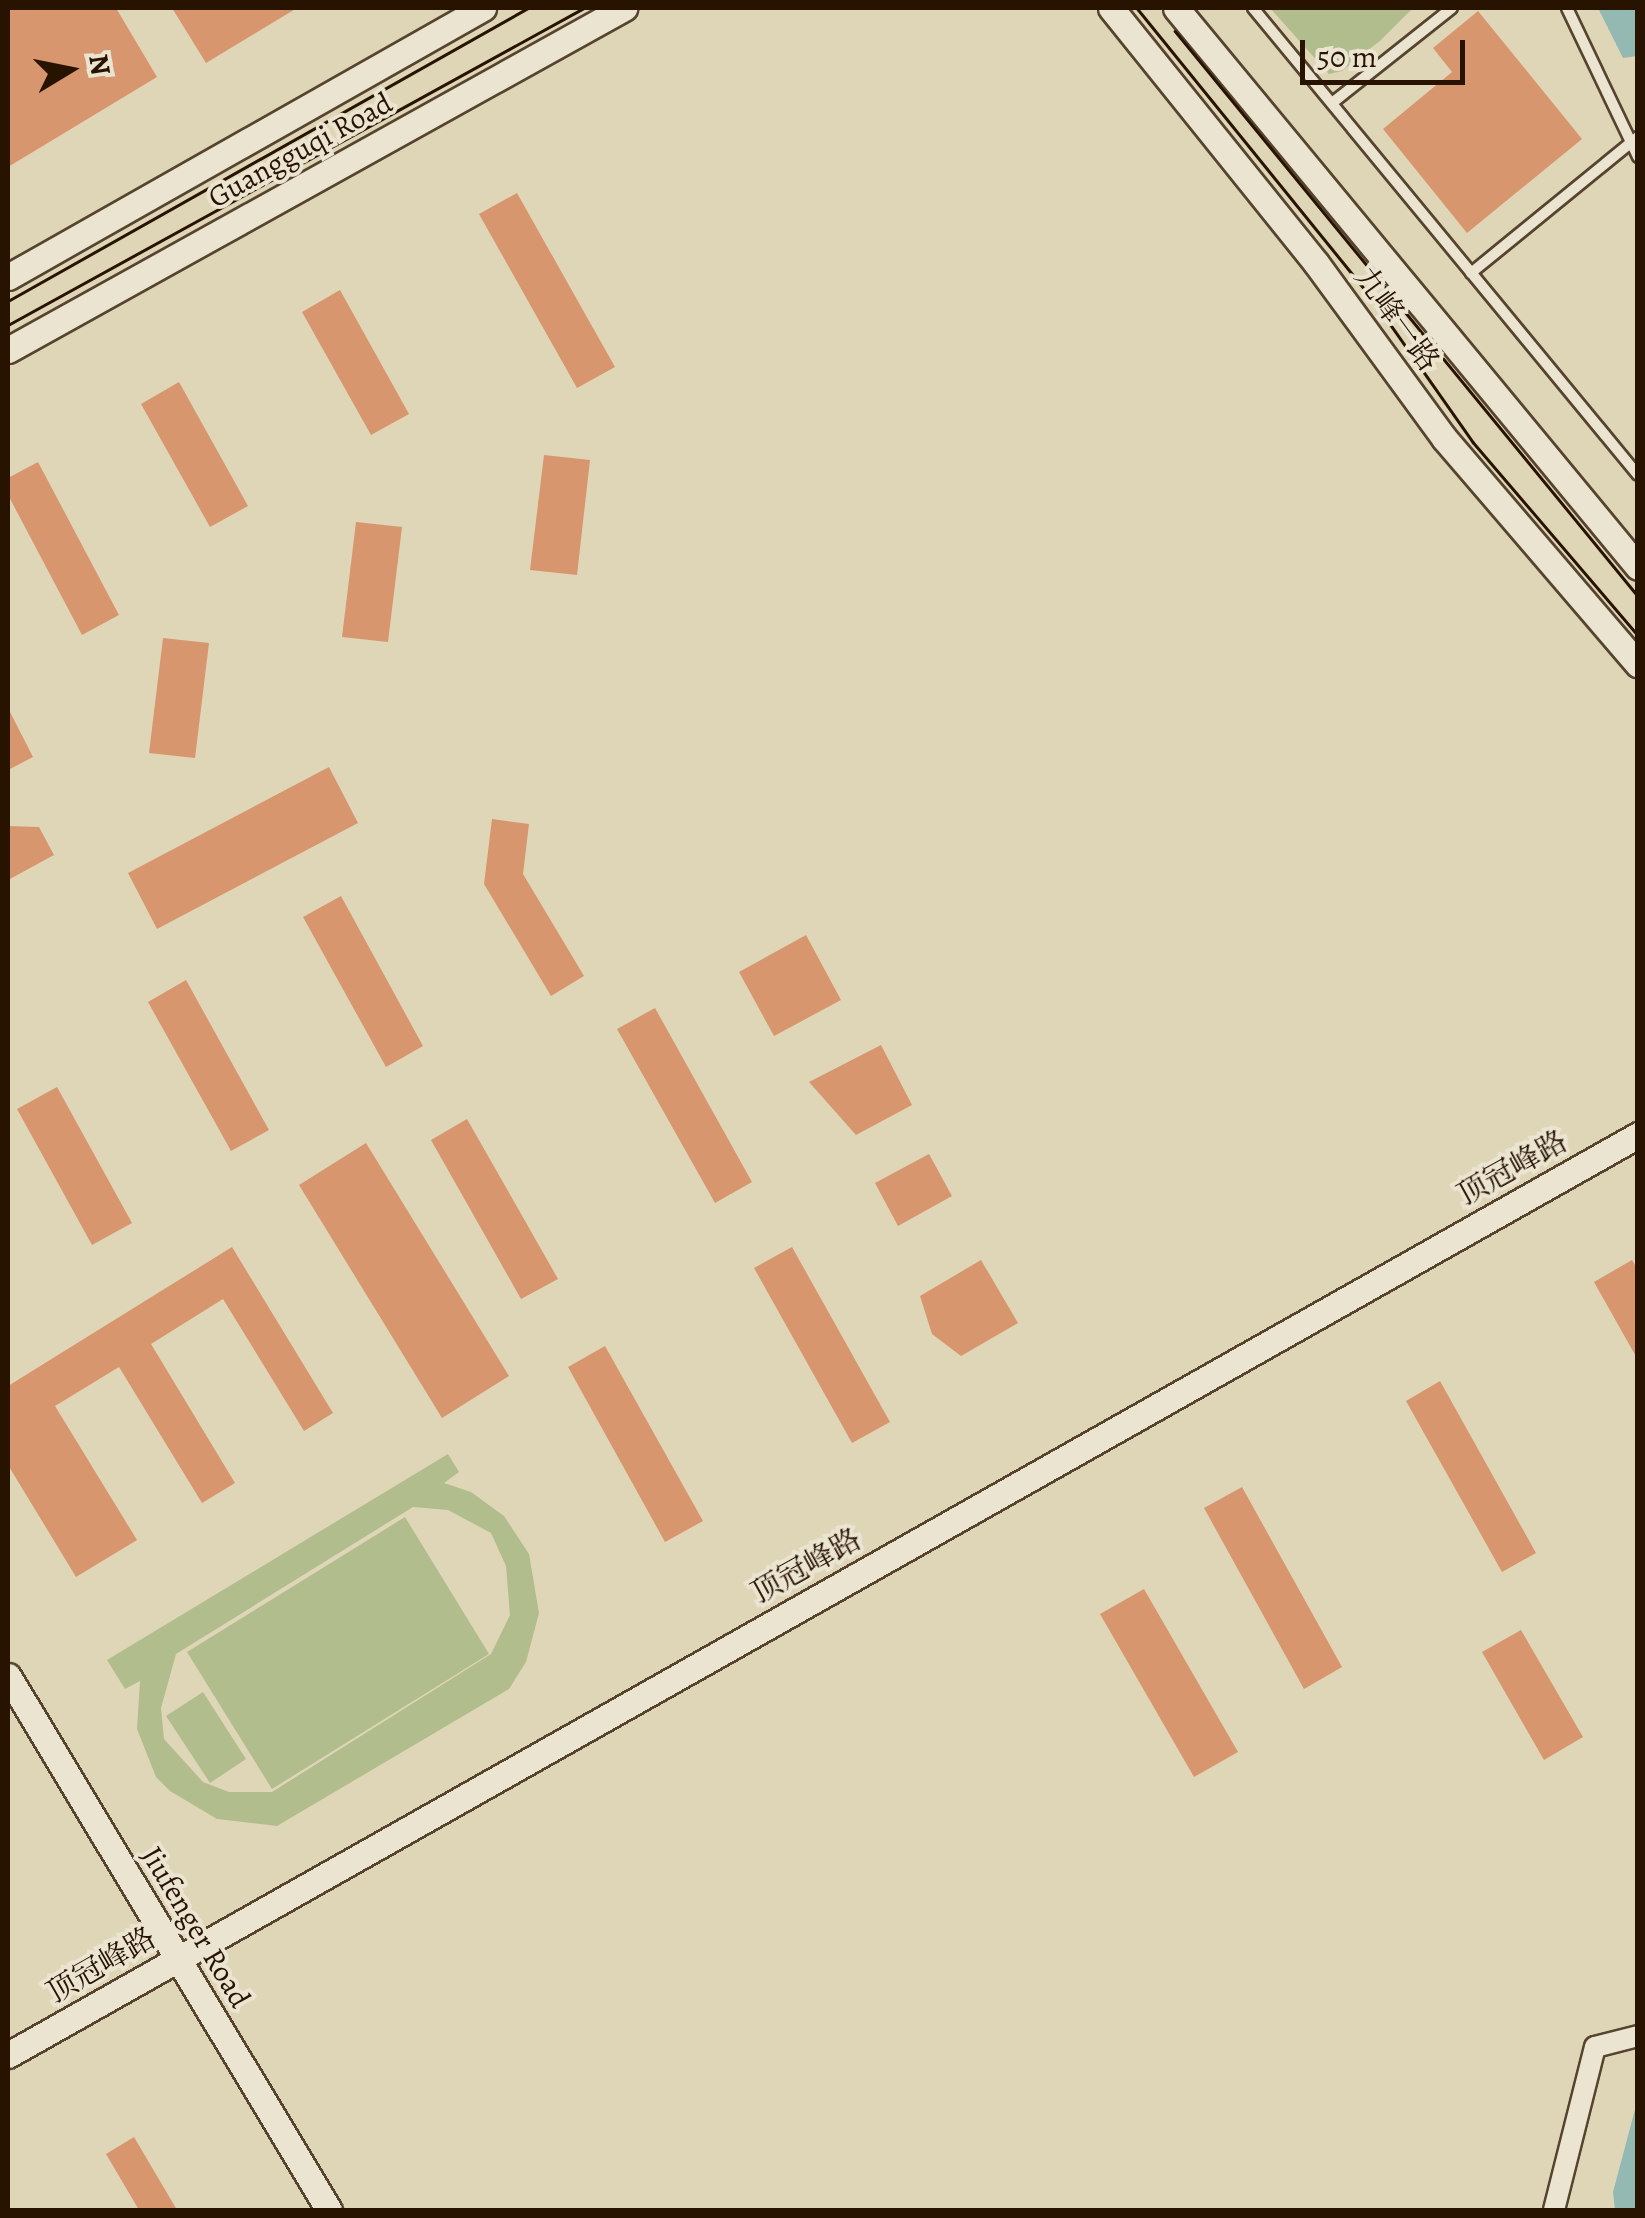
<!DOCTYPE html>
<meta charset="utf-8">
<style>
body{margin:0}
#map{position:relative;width:1645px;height:2218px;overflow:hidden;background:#dfd6b8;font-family:Alegreya,"Noto Serif SC",serif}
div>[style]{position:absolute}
.green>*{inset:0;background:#b2bd8e}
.water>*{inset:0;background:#93b9b2}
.building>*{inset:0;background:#d7966d}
.roads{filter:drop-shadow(2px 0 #56442e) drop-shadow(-2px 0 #56442e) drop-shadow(0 2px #56442e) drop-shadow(0 -2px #56442e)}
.service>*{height:10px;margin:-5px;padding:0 5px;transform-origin:5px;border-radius:5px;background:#eae4d1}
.minor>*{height:20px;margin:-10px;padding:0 10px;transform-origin:10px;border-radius:10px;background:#eae4d1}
.tertiary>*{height:25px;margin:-12.5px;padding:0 12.5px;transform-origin:12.5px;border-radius:12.5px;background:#eae4d1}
.tram>*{height:2.5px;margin:-1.25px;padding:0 1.25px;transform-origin:1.25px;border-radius:1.25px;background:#281300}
span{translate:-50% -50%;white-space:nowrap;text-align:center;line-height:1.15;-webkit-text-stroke:8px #eae4d1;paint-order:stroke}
.street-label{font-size:30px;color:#281300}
.frame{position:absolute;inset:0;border:10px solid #281300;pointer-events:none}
.north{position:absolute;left:20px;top:20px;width:100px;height:100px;-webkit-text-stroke:8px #eae4d1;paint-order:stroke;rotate:80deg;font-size:28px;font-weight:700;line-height:40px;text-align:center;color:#281300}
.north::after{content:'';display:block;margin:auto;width:35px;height:45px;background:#281300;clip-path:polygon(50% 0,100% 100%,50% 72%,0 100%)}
.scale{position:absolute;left:1300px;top:40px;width:165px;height:45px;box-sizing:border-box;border:5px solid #281300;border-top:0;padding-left:12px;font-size:30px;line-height:35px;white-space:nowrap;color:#281300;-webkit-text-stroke:8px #eae4d1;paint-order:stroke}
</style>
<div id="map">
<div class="green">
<div style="clip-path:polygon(1270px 8px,1413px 8px,1381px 40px,1342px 71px,1329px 74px)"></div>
<div style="clip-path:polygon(evenodd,448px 1454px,459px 1472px,444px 1483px,471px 1492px,504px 1516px,529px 1554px,539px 1613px,526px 1662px,509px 1689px,277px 1826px,217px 1819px,170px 1791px,156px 1777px,137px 1729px,140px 1681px,125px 1689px,107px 1660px,448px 1454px,413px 1507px,448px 1510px,491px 1533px,506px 1566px,510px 1615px,491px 1654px,272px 1792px,229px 1792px,203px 1782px,164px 1739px,161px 1708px,176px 1654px,413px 1507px)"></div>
<div style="clip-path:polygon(405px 1517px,489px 1654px,272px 1789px,187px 1652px)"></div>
<div style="clip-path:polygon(203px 1692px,246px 1759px,210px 1783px,166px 1716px)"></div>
</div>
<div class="water">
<div style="clip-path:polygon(1598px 8px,1637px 8px,1637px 56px,1623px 58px)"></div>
<div style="clip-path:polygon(1637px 2102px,1637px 2210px,1615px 2210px,1613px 2192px)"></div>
</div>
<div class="building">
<div style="clip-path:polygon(8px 8px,116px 8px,157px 77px,8px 167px)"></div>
<div style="clip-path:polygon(172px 8px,297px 8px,206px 63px)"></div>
<div style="clip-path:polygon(1478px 11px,1582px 139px,1467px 233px,1383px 129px,1452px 72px,1433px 48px)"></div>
<div style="clip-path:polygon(517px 193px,615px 367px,577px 388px,479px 214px)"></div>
<div style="clip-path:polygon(340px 290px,409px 414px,371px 435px,302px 312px)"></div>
<div style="clip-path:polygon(179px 382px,248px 506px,210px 527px,141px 404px)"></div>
<div style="clip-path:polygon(544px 455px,590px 460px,577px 575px,530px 570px)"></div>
<div style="clip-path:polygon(38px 462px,119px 615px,82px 635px,8px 495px,8px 478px)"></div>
<div style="clip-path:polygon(356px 522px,402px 527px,388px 642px,342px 637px)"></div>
<div style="clip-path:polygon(163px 638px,209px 643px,195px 758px,149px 753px)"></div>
<div style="clip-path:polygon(8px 708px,33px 757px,8px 770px)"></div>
<div style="clip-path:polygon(329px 767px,358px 823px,157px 929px,128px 873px)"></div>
<div style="clip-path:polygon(492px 819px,529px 824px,523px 874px,584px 976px,551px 996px,484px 884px)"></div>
<div style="clip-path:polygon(8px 826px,39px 827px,54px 855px,8px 880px)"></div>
<div style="clip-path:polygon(341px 896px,423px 1046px,386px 1067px,303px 917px)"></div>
<div style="clip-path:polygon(806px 935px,841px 1000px,774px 1036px,739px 972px)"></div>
<div style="clip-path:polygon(186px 980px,269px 1130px,231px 1151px,148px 1002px)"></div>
<div style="clip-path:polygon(655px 1008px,752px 1182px,715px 1203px,617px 1029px)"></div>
<div style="clip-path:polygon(881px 1045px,912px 1105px,856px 1135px,809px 1082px)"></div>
<div style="clip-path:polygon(57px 1087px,132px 1223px,92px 1245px,17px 1109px)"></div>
<div style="clip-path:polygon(467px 1119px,558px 1279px,521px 1299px,431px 1140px)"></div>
<div style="clip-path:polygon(366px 1143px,509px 1376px,442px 1418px,299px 1185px)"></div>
<div style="clip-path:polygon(929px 1154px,952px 1196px,898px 1226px,875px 1183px)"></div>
<div style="clip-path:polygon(232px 1247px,333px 1413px,304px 1431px,223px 1299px,151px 1344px,235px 1483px,202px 1503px,119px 1367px,55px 1406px,137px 1540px,76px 1577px,8px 1465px,8px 1386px)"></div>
<div style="clip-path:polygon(792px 1247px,890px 1422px,852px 1443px,754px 1268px)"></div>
<div style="clip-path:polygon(981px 1260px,1018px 1323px,961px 1356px,932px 1334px,920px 1296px)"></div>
<div style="clip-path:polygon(1632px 1260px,1638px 1270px,1638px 1360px,1594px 1282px)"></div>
<div style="clip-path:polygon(605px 1346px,703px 1521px,665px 1542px,568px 1367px)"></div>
<div style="clip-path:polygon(1440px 1381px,1536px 1553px,1502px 1572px,1406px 1401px)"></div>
<div style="clip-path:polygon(1242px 1487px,1342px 1667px,1304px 1689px,1204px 1508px)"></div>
<div style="clip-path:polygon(1144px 1589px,1238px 1752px,1194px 1777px,1100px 1614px)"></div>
<div style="clip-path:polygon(1521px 1630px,1583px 1737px,1544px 1760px,1482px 1652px)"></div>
<div style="clip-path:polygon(134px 2137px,177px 2210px,139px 2210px,106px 2154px)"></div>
</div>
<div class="roads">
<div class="service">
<div style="left:1253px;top:8px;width:605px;rotate:50.5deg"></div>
<div style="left:1567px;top:8px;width:165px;rotate:64.5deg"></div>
<div style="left:1332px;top:103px;width:153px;rotate:-38.4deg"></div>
<div style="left:1471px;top:273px;width:215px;rotate:-39.2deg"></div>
</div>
<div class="minor">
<div style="left:1554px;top:2210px;width:168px;rotate:-75.9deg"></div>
<div style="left:1595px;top:2047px;width:44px;rotate:-14.3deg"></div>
</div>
<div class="tertiary">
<div style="left:1111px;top:8px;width:327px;rotate:51.2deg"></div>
<div style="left:1316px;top:263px;width:217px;rotate:53.8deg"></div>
<div style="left:1444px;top:438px;width:298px;rotate:49.4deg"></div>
<div style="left:1176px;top:8px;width:725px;rotate:50.43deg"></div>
<div style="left:8px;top:277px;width:546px;rotate:-29.52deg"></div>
<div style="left:8px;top:350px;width:705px;rotate:-29.04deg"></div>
<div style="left:8px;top:1676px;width:623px;rotate:58.99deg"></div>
<div style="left:8px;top:2055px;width:1872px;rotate:-29.44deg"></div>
</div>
</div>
<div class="tram">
<div style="left:1137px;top:8px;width:377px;rotate:51deg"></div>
<div style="left:1374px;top:301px;width:172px;rotate:54.9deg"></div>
<div style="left:1473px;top:442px;width:254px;rotate:49.5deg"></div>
<div style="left:1175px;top:31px;width:730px;rotate:50.67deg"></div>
<div style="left:8px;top:301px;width:597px;rotate:-29.4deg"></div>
<div style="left:8px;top:325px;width:657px;rotate:-28.83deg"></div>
</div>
<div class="street-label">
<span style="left:300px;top:150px;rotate:-29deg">Guangguqi Road</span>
<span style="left:1397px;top:319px;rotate:54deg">九峰一路</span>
<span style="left:1512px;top:1168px;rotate:-29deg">顶冠峰路</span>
<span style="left:806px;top:1566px;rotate:-29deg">顶冠峰路</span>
<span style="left:196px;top:1927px;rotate:59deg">Jiufenger Road</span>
<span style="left:101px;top:1965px;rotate:-30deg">顶冠峰路</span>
</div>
<div class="frame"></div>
<div class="north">N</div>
<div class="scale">50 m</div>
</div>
